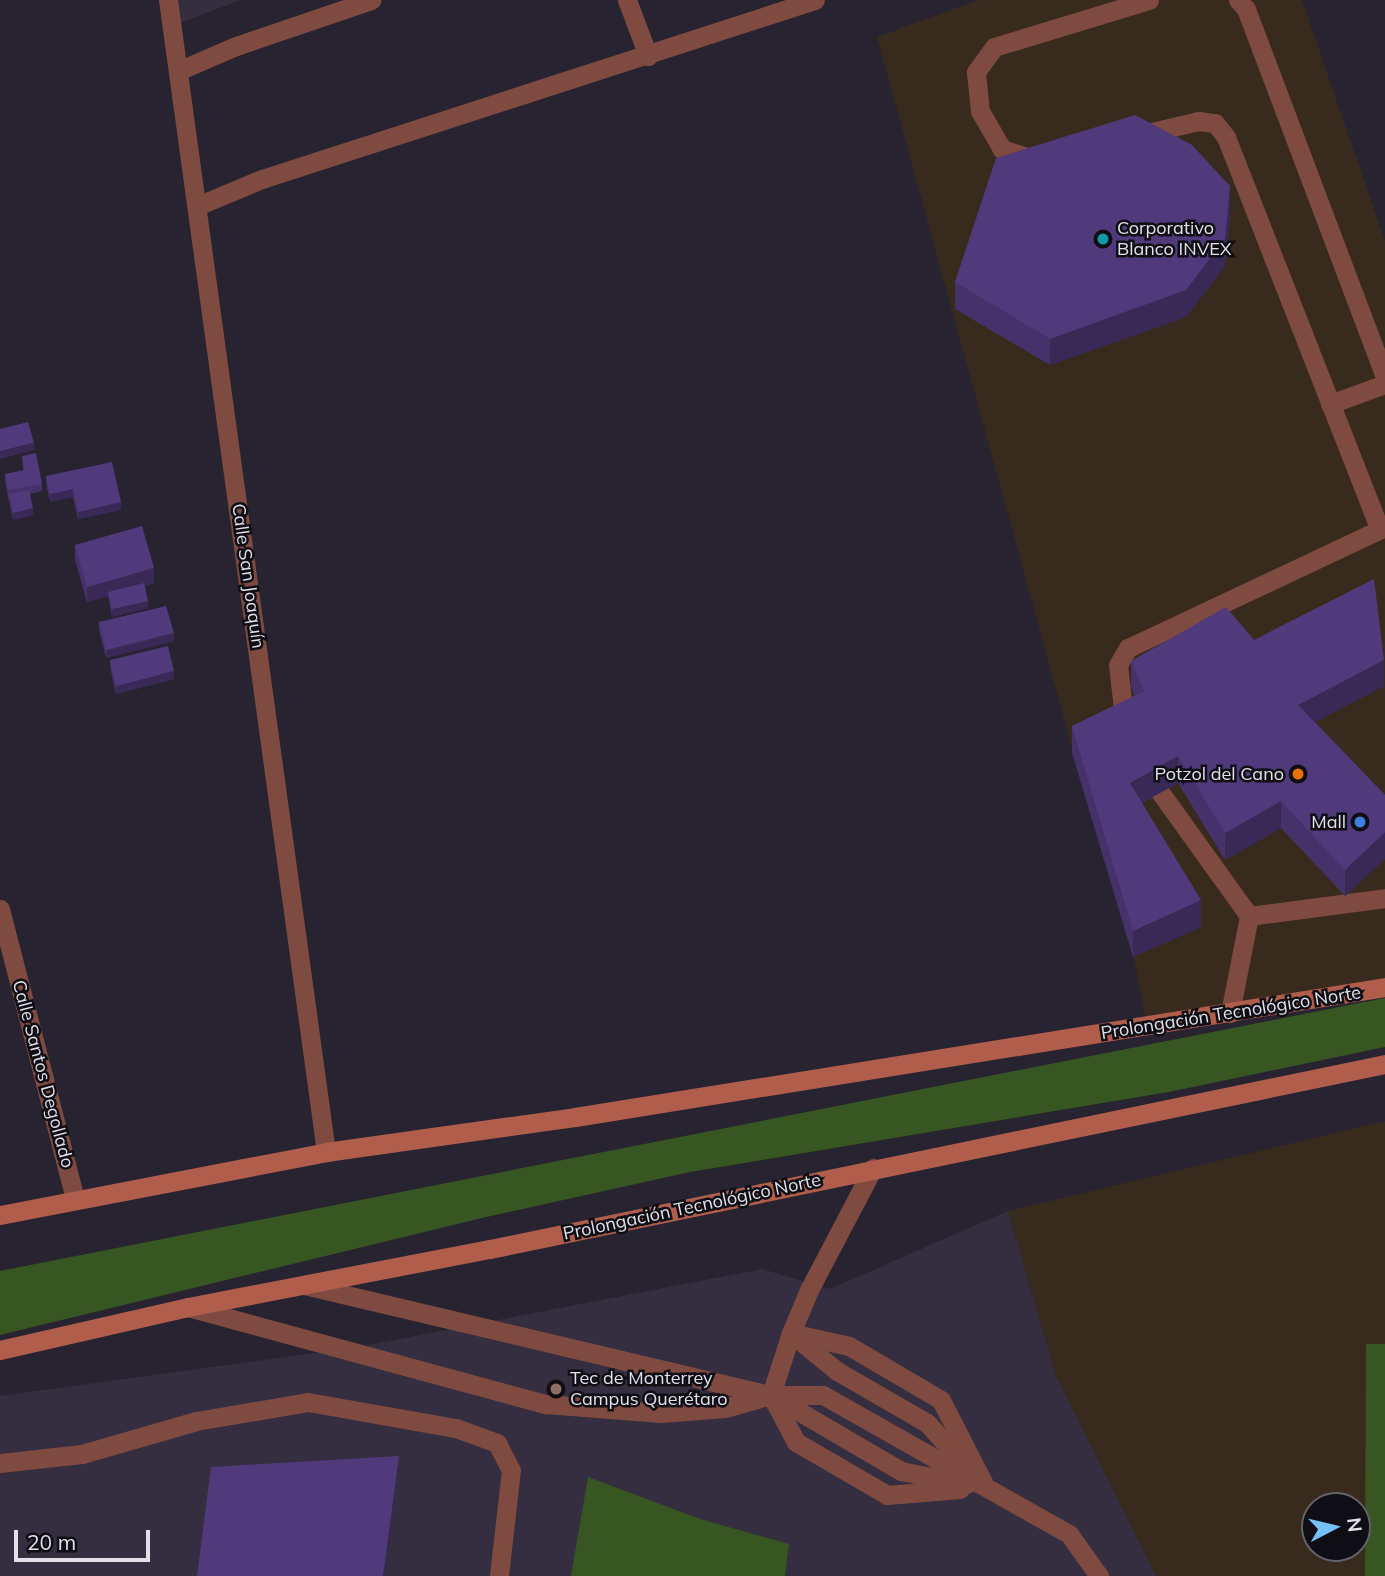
<!DOCTYPE html>
<meta charset="utf-8">
<style>
body{margin:0}
#map{position:relative;width:1385px;height:1576px;overflow:hidden;background:#272331;font-family:Mulish,sans-serif}
div>[style]{position:absolute}
.commercial>*{inset:0;background:#382a1d}
.built>*{inset:0;background:#342e40}
.green>*{inset:0;background:#375622}
.service>*{height:19px;margin:-9.5px;padding:0 9.5px;transform-origin:9.5px;border-radius:9.5px;background:#7f4a3f}
.minor>*{height:19px;margin:-9.5px;padding:0 9.5px;transform-origin:9.5px;border-radius:9.5px;background:#7f4a3f}
.secondary>*{height:19px;margin:-9.5px;padding:0 9.5px;transform-origin:9.5px;border-radius:9.5px;background:#b15d4c}
.wall>*{inset:0;background:#45326a}
.shaded-wall>*{inset:0;background:#382956}
.building>*{inset:0;background:#503a7b}
.dots>*{width:19px;height:19px;translate:-50% -50%;box-sizing:border-box;border:4px solid #0f0e14;border-radius:50%}
span{translate:-50% -50%;white-space:nowrap;text-align:center;line-height:1.15;-webkit-text-stroke:5px #0f0e14;paint-order:stroke}
.poi-label{font-size:18px;color:#e2e0e9}
.left{translate:0 -50%;text-align:left}
.right{translate:-100% -50%;text-align:right}
.street-label{font-size:18px;color:#e2e0e9}
.north{position:absolute;left:1301px;top:1492px;width:70px;height:70px;box-sizing:border-box;background:#0f0e14;border:2px solid #636269;border-radius:50%;rotate:83deg;font-size:19px;font-weight:700;line-height:28px;text-align:center;color:#e2e0e9}
.north::after{content:'';display:block;margin:auto;width:24px;height:32px;background:#77c0f7;clip-path:polygon(50% 0,100% 100%,50% 72%,0 100%)}
.scale{position:absolute;left:14px;top:1530px;width:136px;height:32px;box-sizing:border-box;border:4px solid #e2e0e9;border-top:0;padding-left:9px;font-size:21px;line-height:24px;white-space:nowrap;color:#e2e0e9;-webkit-text-stroke:5px #0f0e14;paint-order:stroke}
</style>
<div id="map">
<div class="commercial">
<div style="clip-path:polygon(978px 0,1302px 0,1385px 241px,1385px 987px,1147px 1027px,1132px 949px,1071px 744px,877px 37px)"></div>
<div style="clip-path:polygon(evenodd,1385px 1121px,1385px 1576px,1156px 1576px,1056px 1376px,1008px 1211px,1385px 1121px,1315px 1506px,1357px 1506px,1357px 1548px,1315px 1548px,1315px 1506px)"></div>
</div>
<div class="built">
<div style="clip-path:polygon(168px 0,241px 0,171px 26px)"></div>
<div style="clip-path:polygon(1008px 1211px,1056px 1376px,1156px 1576px,0 1576px,0 1396px,358px 1347px,762px 1269px,830px 1289px)"></div>
</div>
<div class="green">
<div style="clip-path:polygon(1385px 998px,1385px 1047px,1169px 1092px,690px 1172px,482px 1218px,0 1335px,0 1271px)"></div>
<div style="clip-path:polygon(1366px 1344px,1385px 1344px,1385px 1576px,1365px 1576px)"></div>
<div style="clip-path:polygon(588px 1477px,700px 1519px,789px 1544px,785px 1576px,571px 1576px)"></div>
</div>
<div class="service">
<div style="left:627px;top:0;width:60px;rotate:69.4deg"></div>
<div style="left:1238px;top:0;width:12px;rotate:48deg"></div>
<div style="left:1246px;top:9px;width:393px;rotate:69.3deg"></div>
<div style="left:178px;top:71px;width:63px;rotate:-23.3deg"></div>
<div style="left:236px;top:46px;width:143px;rotate:-18.8deg"></div>
<div style="left:1139px;top:135px;width:61px;rotate:-13.3deg"></div>
<div style="left:1198px;top:121px;width:17px;rotate:7deg"></div>
<div style="left:1215px;top:123px;width:18px;rotate:52deg"></div>
<div style="left:1226px;top:137px;width:421px;rotate:68.6deg"></div>
<div style="left:1034px;top:159px;width:34px;rotate:-163deg"></div>
<div style="left:1002px;top:149px;width:44px;rotate:-120.1deg"></div>
<div style="left:980px;top:111px;width:39px;rotate:-96deg"></div>
<div style="left:976px;top:72px;width:31px;rotate:-54deg"></div>
<div style="left:994px;top:47px;width:162px;rotate:-16.9deg"></div>
<div style="left:197px;top:206px;width:70px;rotate:-22.6deg"></div>
<div style="left:262px;top:179px;width:581px;rotate:-17.94deg"></div>
<div style="left:1330px;top:404px;width:59px;rotate:-20deg"></div>
<div style="left:1125px;top:727px;width:62px;rotate:-96.4deg"></div>
<div style="left:1118px;top:665px;width:20px;rotate:-60deg"></div>
<div style="left:1128px;top:648px;width:284px;rotate:-25.2deg"></div>
<div style="left:1160px;top:792px;width:153px;rotate:54.3deg"></div>
<div style="left:1249px;top:916px;width:99px;rotate:101.1deg"></div>
<div style="left:1249px;top:916px;width:137px;rotate:-7.5deg"></div>
<div style="left:873px;top:1168px;width:138px;rotate:117.7deg"></div>
<div style="left:809px;top:1290px;width:47px;rotate:112.7deg"></div>
<div style="left:791px;top:1333px;width:65px;rotate:107.9deg"></div>
<div style="left:771px;top:1395px;width:53px;rotate:62deg"></div>
<div style="left:796px;top:1442px;width:105px;rotate:30.2deg"></div>
<div style="left:887px;top:1495px;width:73px;rotate:-4.7deg"></div>
<div style="left:304px;top:1285px;width:480px;rotate:13.3deg"></div>
<div style="left:771px;top:1395px;width:52px"></div>
<div style="left:823px;top:1395px;width:283px;rotate:29.5deg"></div>
<div style="left:1069px;top:1534px;width:52px;rotate:54.5deg"></div>
<div style="left:188px;top:1307px;width:371px;rotate:15.2deg"></div>
<div style="left:546px;top:1404px;width:115px;rotate:4.5deg"></div>
<div style="left:661px;top:1413px;width:64px;rotate:-4.5deg"></div>
<div style="left:725px;top:1408px;width:48px;rotate:-15.8deg"></div>
<div style="left:771px;top:1395px;width:151px;rotate:30.3deg"></div>
<div style="left:901px;top:1471px;width:67px;rotate:11.1deg"></div>
<div style="left:791px;top:1333px;width:59px;rotate:12.6deg"></div>
<div style="left:849px;top:1346px;width:107px;rotate:30.4deg"></div>
<div style="left:941px;top:1400px;width:97px;rotate:62.9deg"></div>
<div style="left:793px;top:1335px;width:57px;rotate:39.3deg"></div>
<div style="left:837px;top:1371px;width:104px;rotate:30deg"></div>
<div style="left:927px;top:1423px;width:61px;rotate:47.7deg"></div>
<div style="left:0;top:1463px;width:82px;rotate:-6.3deg"></div>
<div style="left:82px;top:1454px;width:119px;rotate:-16.1deg"></div>
<div style="left:196px;top:1421px;width:114px;rotate:-9.6deg"></div>
<div style="left:308px;top:1402px;width:150px;rotate:10deg"></div>
<div style="left:456px;top:1428px;width:44px;rotate:20.1deg"></div>
<div style="left:497px;top:1443px;width:30px;rotate:63deg"></div>
<div style="left:511px;top:1470px;width:107px;rotate:96.5deg"></div>
</div>
<div class="minor">
<div style="left:168px;top:0;width:1163px;rotate:82.19deg"></div>
<div style="left:0;top:909px;width:300px;rotate:75.5deg"></div>
</div>
<div class="secondary">
<div style="left:0;top:1215px;width:332px;rotate:-10.9deg"></div>
<div style="left:326px;top:1152px;width:251px;rotate:-8deg"></div>
<div style="left:575px;top:1117px;width:820px;rotate:-9.12deg"></div>
<div style="left:0;top:1350px;width:193px;rotate:-12.9deg"></div>
<div style="left:188px;top:1307px;width:308px;rotate:-10.9deg"></div>
<div style="left:490px;top:1249px;width:914px;rotate:-11.68deg"></div>
</div>
<div class="wall">
<div style="clip-path:polygon(1230px 213px,1225px 266px,1186px 317px,1050px 365px,955px 309px,955px 282px)"></div>
<div style="clip-path:polygon(22px 456px,42px 484px,42px 491px,30px 494px,33px 515px,13px 520px,5px 482px,5px 474px,23px 471px)"></div>
<div style="clip-path:polygon(46px 476px,121px 510px,78px 519px,73px 497px,50px 502px,46px 484px)"></div>
<div style="clip-path:polygon(75px 545px,154px 583px,145px 586px,148px 608px,112px 617px,108px 596px,87px 602px,75px 560px)"></div>
<div style="clip-path:polygon(99px 622px,174px 641px,106px 658px,99px 630px)"></div>
<div style="clip-path:polygon(1254px 640px,1384px 686px,1315px 722px,1385px 795px,1385px 859px,1345px 896px,1281px 828px,1225px 860px,1178px 783px,1142px 803px,1201px 927px,1133px 957px,1072px 753px,1072px 726px,1135px 696px,1131px 687px,1131px 661px)"></div>
<div style="clip-path:polygon(110px 660px,174px 679px,116px 694px,110px 667px)"></div>
</div>
<div class="shaded-wall">
<div style="clip-path:polygon(1230px 186px,1230px 213px,1225px 266px,1186px 317px,1050px 365px,1050px 339px)"></div>
<div style="clip-path:polygon(34px 443px,34px 450px,0 459px,0 451px)"></div>
<div style="clip-path:polygon(73px 489px,73px 497px,50px 502px,50px 494px)"></div>
<div style="clip-path:polygon(121px 502px,121px 510px,78px 519px,78px 512px)"></div>
<div style="clip-path:polygon(33px 508px,33px 515px,13px 520px,13px 513px)"></div>
<div style="clip-path:polygon(154px 568px,154px 583px,109px 596px,108px 592px,108px 596px,87px 602px,87px 587px)"></div>
<div style="clip-path:polygon(148px 601px,148px 608px,112px 617px,112px 609px)"></div>
<div style="clip-path:polygon(174px 633px,174px 641px,106px 658px,106px 650px)"></div>
<div style="clip-path:polygon(1384px 660px,1384px 686px,1298px 731px,1298px 705px)"></div>
<div style="clip-path:polygon(174px 671px,174px 679px,116px 694px,116px 686px)"></div>
<div style="clip-path:polygon(1178px 756px,1178px 783px,1130px 809px,1130px 783px)"></div>
<div style="clip-path:polygon(1281px 801px,1281px 828px,1225px 860px,1225px 833px)"></div>
<div style="clip-path:polygon(1385px 832px,1385px 859px,1345px 896px,1345px 870px)"></div>
<div style="clip-path:polygon(1201px 900px,1201px 927px,1133px 957px,1133px 931px)"></div>
<div style="clip-path:polygon(399px 1456px,399px 1464px,384px 1576px,383px 1576px)"></div>
</div>
<div class="building">
<div style="clip-path:polygon(1135px 115px,1192px 145px,1230px 186px,1225px 239px,1186px 290px,1050px 339px,955px 282px,996px 158px)"></div>
<div style="clip-path:polygon(28px 422px,34px 443px,0 451px,0 429px)"></div>
<div style="clip-path:polygon(36px 453px,42px 484px,8px 490px,5px 474px,24px 470px,22px 456px)"></div>
<div style="clip-path:polygon(112px 462px,121px 502px,78px 512px,73px 489px,50px 494px,46px 476px)"></div>
<div style="clip-path:polygon(29px 490px,33px 508px,13px 513px,9px 494px)"></div>
<div style="clip-path:polygon(142px 526px,154px 568px,87px 587px,75px 545px)"></div>
<div style="clip-path:polygon(1374px 579px,1384px 660px,1298px 705px,1385px 795px,1385px 832px,1345px 870px,1281px 801px,1225px 833px,1178px 756px,1130px 783px,1201px 900px,1133px 931px,1072px 726px,1144px 691px,1131px 661px,1226px 607px,1254px 640px)"></div>
<div style="clip-path:polygon(144px 583px,148px 601px,112px 609px,108px 592px)"></div>
<div style="clip-path:polygon(166px 606px,174px 633px,106px 650px,99px 622px)"></div>
<div style="clip-path:polygon(168px 646px,174px 671px,116px 686px,110px 660px)"></div>
<div style="clip-path:polygon(399px 1456px,383px 1576px,197px 1576px,211px 1467px)"></div>
</div>
<div class="dots">
<div style="left:1103px;top:239px;background:#0f9aa8"></div>
<div style="left:1298px;top:774px;background:#e8710a"></div>
<div style="left:1360px;top:822px;background:#3f7fe0"></div>
<div style="left:556px;top:1389px;background:#8d6e63"></div>
</div>
<div class="poi-label">
<span class="left" style="left:1117px;top:239px">Corporativo<br>Blanco INVEX</span>
<span class="right" style="left:1284px;top:774px">Potzol del Cano</span>
<span class="right" style="left:1346px;top:822px">Mall</span>
<span class="left" style="left:570px;top:1389px">Tec de Monterrey<br>Campus Querétaro</span>
</div>
<div class="street-label">
<span style="left:248px;top:576px;rotate:82deg">Calle San Joaquín</span>
<span style="left:1231px;top:1013px;rotate:-9deg">Prolongación Tecnológico Norte</span>
<span style="left:43px;top:1074px;rotate:75deg">Calle Santos Degollado</span>
<span style="left:692px;top:1207px;rotate:-12deg">Prolongación Tecnológico Norte</span>
</div>
<div class="north">N</div>
<div class="scale">20 m</div>
</div>
